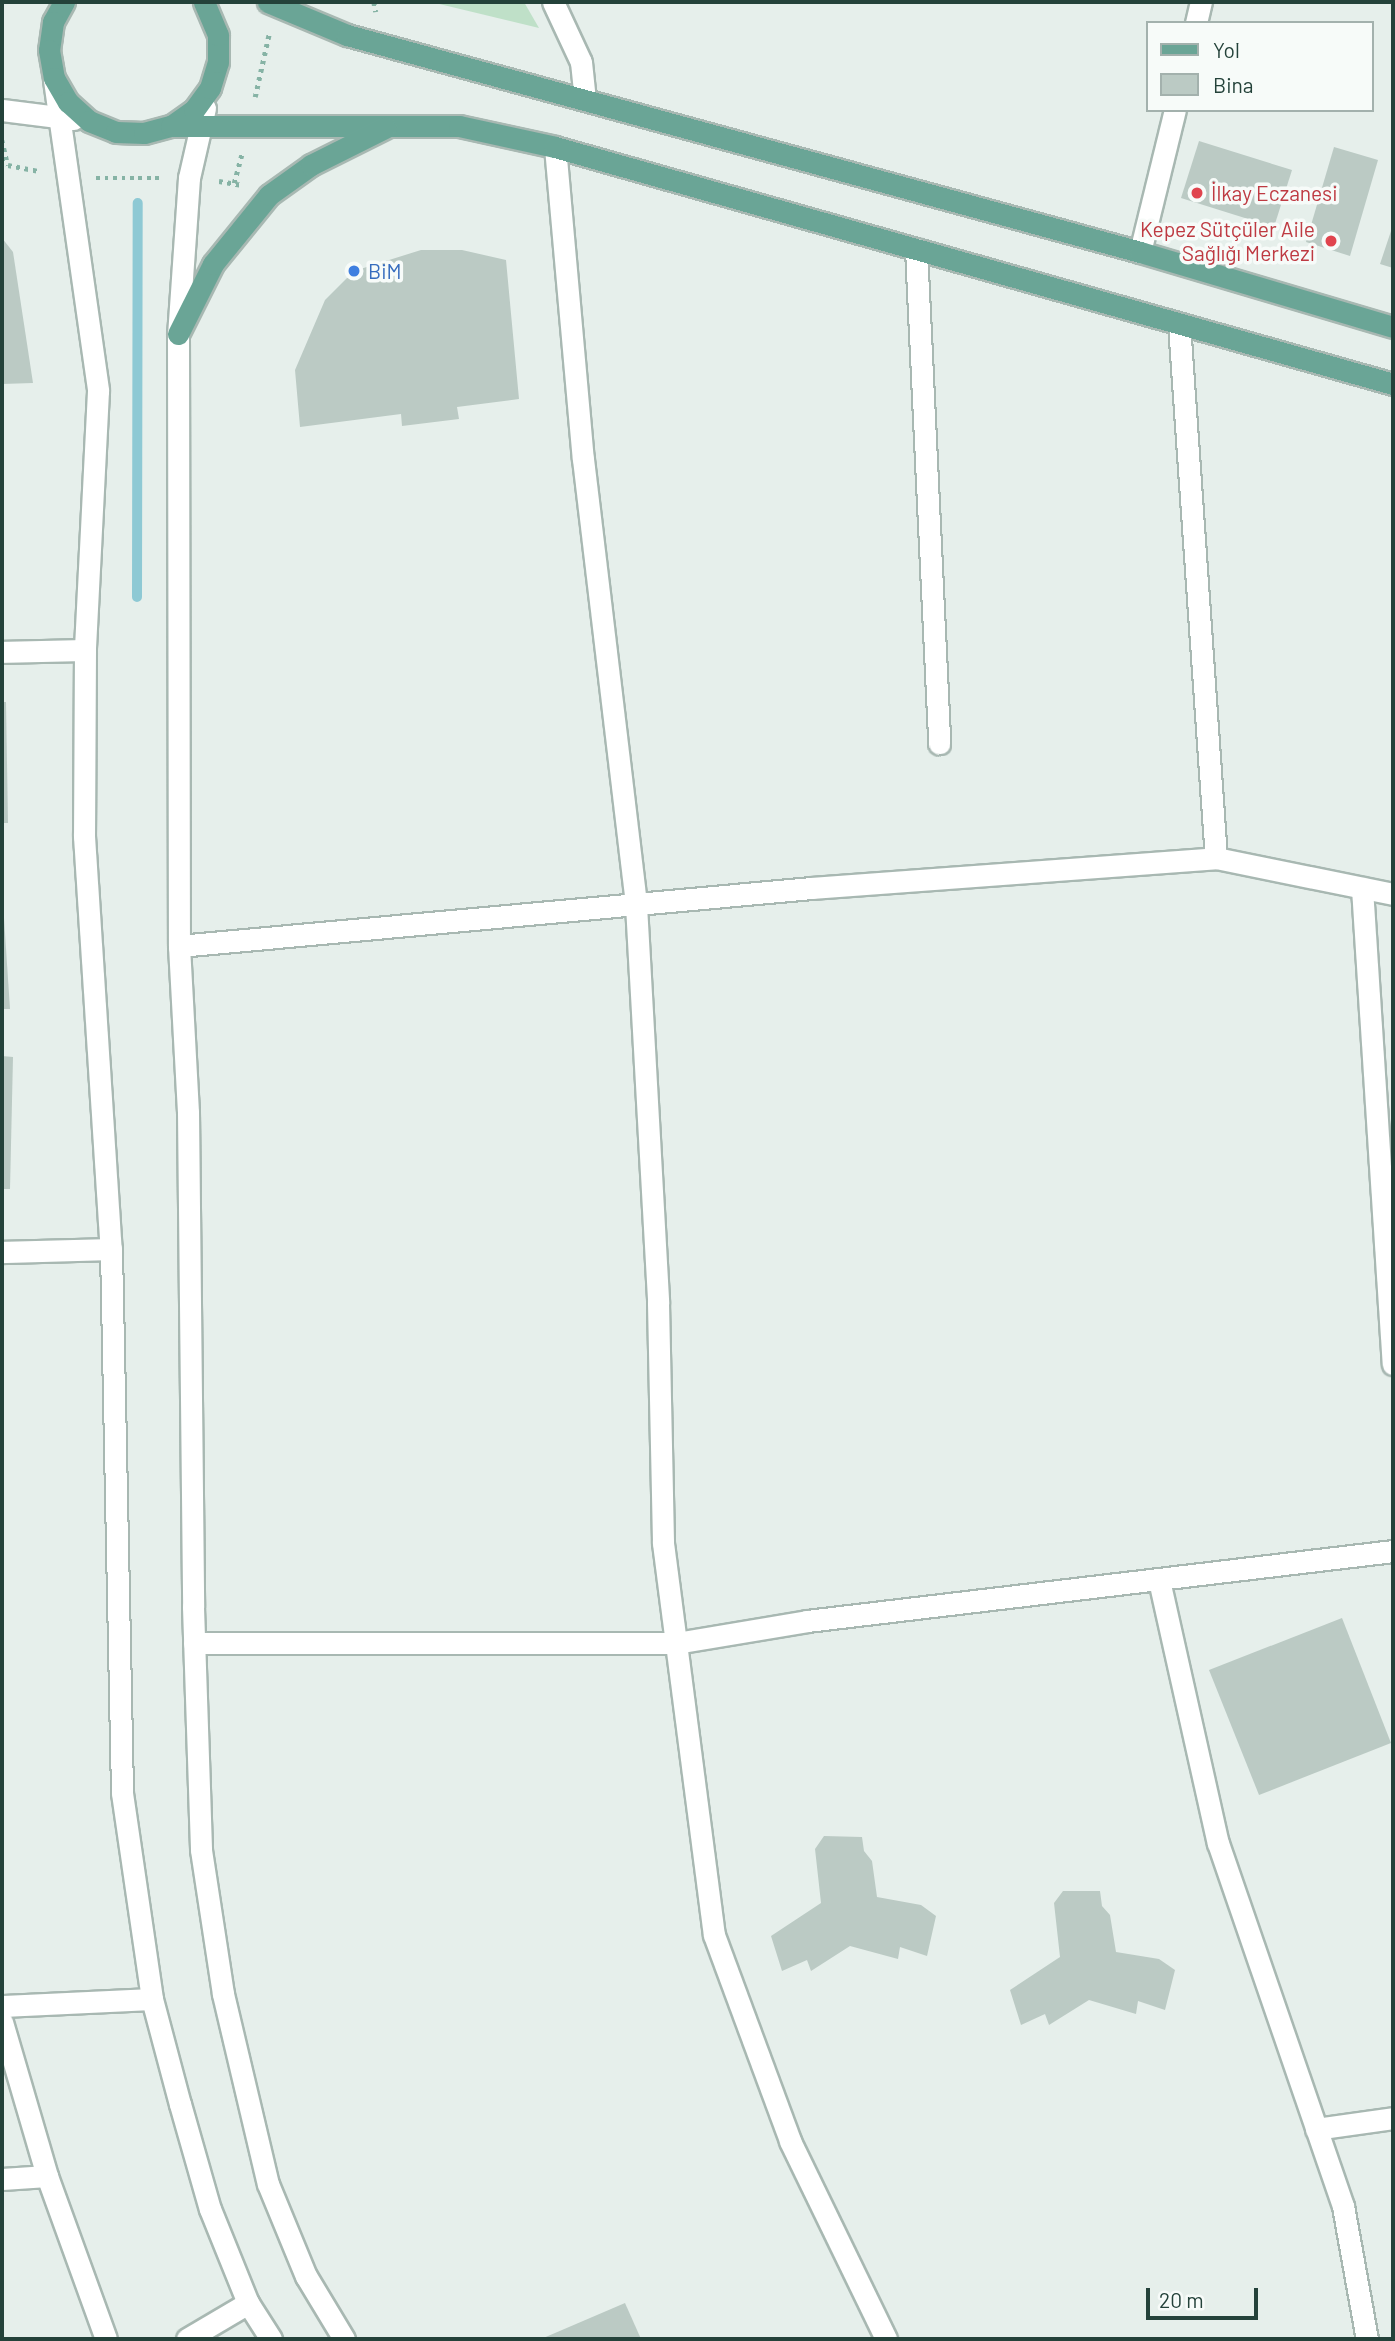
<!DOCTYPE html>
<meta charset="utf-8">
<style>
body{margin:0}
#map{position:relative;width:1395px;height:2341px;overflow:hidden;background:#e6efeb;font-family:Barlow,sans-serif}
div>[style]{position:absolute}
.green>*{inset:0;background:#bfe0c8}
.stream>*{height:10px;margin:-5px;padding:0 5px;transform-origin:5px;border-radius:5px;background:#8ec9d4}
.building>*{inset:0;background:#bbcac4}
.path>*{height:4.5px;margin-top:-2.25px;transform-origin:0;background:repeating-linear-gradient(90deg,#86b3a5 0 3.5px,transparent 0 8.5px)}
.roads{filter:drop-shadow(2px 0 #a8b8b2) drop-shadow(-2px 0 #a8b8b2) drop-shadow(0 2px #a8b8b2) drop-shadow(0 -2px #a8b8b2)}
.street>*{height:21px;margin:-10.5px;padding:0 10.5px;transform-origin:10.5px;border-radius:10.5px;background:#fff}
.secondary>*{height:21px;margin:-10.5px;padding:0 10.5px;transform-origin:10.5px;border-radius:10.5px;background:#fff}
.primary>*{height:21px;margin:-10.5px;padding:0 10.5px;transform-origin:10.5px;border-radius:10.5px;background:#6aa596}
.dots>*{width:19px;height:19px;translate:-50% -50%;box-sizing:border-box;border:4px solid #f7fbf9;border-radius:50%}
span{translate:-50% -50%;white-space:nowrap;text-align:center;line-height:1.15;-webkit-text-stroke:7px #f7fbf9;paint-order:stroke}
.health-label{font-size:21px;color:#be3a42}
.left{translate:0 -50%;text-align:left}
.right{translate:-100% -50%;text-align:right}
.shop-label{font-size:21px;color:#366cbe}
.frame{position:absolute;inset:0;border:4px solid #24423a;pointer-events:none}
.legend{position:absolute;left:1146px;top:21px;width:228px;height:91px;box-sizing:border-box;background:#f7fbf9;border:2px solid #a3b1ad;margin:0;padding:9px 12px;list-style:none;font-size:21px;color:#24423a}
.legend li{display:flex;align-items:center;gap:14px;height:35px}
.legend b{width:35px;border:2px solid #a3b1ad}
.scale{position:absolute;left:1146px;top:2288px;width:112px;height:32px;box-sizing:border-box;border:4px solid #24423a;border-top:0;padding-left:9px;font-size:21px;line-height:24px;white-space:nowrap;color:#24423a;-webkit-text-stroke:5px #f7fbf9;paint-order:stroke}
</style>
<div id="map">
<div class="green">
<div style="clip-path:polygon(431px 2px,524px 2px,539px 28px)"></div>
</div>
<div class="stream">
<div style="left:137px;top:597px;width:394px;rotate:-89.9deg"></div>
</div>
<div class="building">
<div style="clip-path:polygon(1199px 141px,1292px 170px,1274px 227px,1181px 198px)"></div>
<div style="clip-path:polygon(1334px 147px,1378px 160px,1350px 256px,1306px 242px)"></div>
<div style="clip-path:polygon(1393px 225px,1393px 268px,1380px 264px)"></div>
<div style="clip-path:polygon(2px 238px,13px 252px,33px 383px,2px 384px)"></div>
<div style="clip-path:polygon(421px 250px,462px 250px,506px 260px,519px 399px,457px 407px,459px 419px,402px 426px,401px 414px,300px 427px,295px 370px,325px 300px,354px 271px)"></div>
<div style="clip-path:polygon(2px 702px,6px 702px,8px 823px,2px 823px)"></div>
<div style="clip-path:polygon(2px 888px,10px 1009px,2px 1009px)"></div>
<div style="clip-path:polygon(2px 1056px,13px 1057px,10px 1189px,2px 1189px)"></div>
<div style="clip-path:polygon(1342px 1618px,1391px 1743px,1259px 1795px,1209px 1670px)"></div>
<div style="clip-path:polygon(824px 1836px,862px 1837px,864px 1851px,872px 1861px,877px 1897px,921px 1905px,936px 1916px,927px 1956px,900px 1947px,898px 1959px,850px 1946px,811px 1971px,807px 1960px,782px 1971px,771px 1936px,821px 1903px,815px 1849px)"></div>
<div style="clip-path:polygon(1063px 1891px,1100px 1891px,1102px 1906px,1110px 1915px,1116px 1952px,1159px 1959px,1175px 1970px,1165px 2010px,1138px 2001px,1136px 2014px,1089px 2000px,1049px 2025px,1045px 2014px,1021px 2025px,1010px 1990px,1060px 1957px,1054px 1903px)"></div>
<div style="clip-path:polygon(625px 2303px,641px 2339px,541px 2339px)"></div>
</div>
<div class="path">
<div style="left:374px;top:2px;width:10px;rotate:79deg"></div>
<div style="left:255px;top:97px;width:65px;rotate:-77.5deg"></div>
<div style="left:2px;top:140px;width:26px;rotate:77deg"></div>
<div style="left:8px;top:165px;width:32px;rotate:11deg"></div>
<div style="left:96px;top:178px;width:65px"></div>
<div style="left:219px;top:181px;width:22px;rotate:10deg"></div>
<div style="left:234px;top:183px;width:31px;rotate:-75deg"></div>
</div>
<div class="roads">
<div class="street">
<div style="left:553px;top:2px;width:66px;rotate:65deg"></div>
<div style="left:581px;top:62px;width:36px;rotate:84deg"></div>
<div style="left:1196px;top:23px;width:22px;rotate:-77deg"></div>
<div style="left:555px;top:147px;width:313px;rotate:84.9deg"></div>
<div style="left:583px;top:459px;width:449px;rotate:83.2deg"></div>
<div style="left:636px;top:905px;width:399px;rotate:86.8deg"></div>
<div style="left:658px;top:1303px;width:240px;rotate:88.8deg"></div>
<div style="left:663px;top:1543px;width:395px;rotate:82.6deg"></div>
<div style="left:714px;top:1935px;width:220px;rotate:69.7deg"></div>
<div style="left:790px;top:2141px;width:220px;rotate:64.1deg"></div>
<div style="left:916px;top:249px;width:495px;rotate:87.3deg"></div>
<div style="left:1140px;top:252px;width:146px;rotate:-76.2deg"></div>
<div style="left:1179px;top:324px;width:535px;rotate:86.04deg"></div>
<div style="left:2px;top:652px;width:83px;rotate:-1.4deg"></div>
<div style="left:1362px;top:888px;width:477px;rotate:86.3deg"></div>
<div style="left:179px;top:946px;width:635px;rotate:-5.24deg"></div>
<div style="left:811px;top:888px;width:406px;rotate:-4.2deg"></div>
<div style="left:1216px;top:858px;width:181px;rotate:11.5deg"></div>
<div style="left:2px;top:1252px;width:109px;rotate:-1.6deg"></div>
<div style="left:1159px;top:1580px;width:270px;rotate:77.4deg"></div>
<div style="left:1218px;top:1843px;width:384px;rotate:71deg"></div>
<div style="left:1343px;top:2206px;width:135px;rotate:79.8deg"></div>
<div style="left:194px;top:1643px;width:482px"></div>
<div style="left:676px;top:1643px;width:133px;rotate:-9.5deg"></div>
<div style="left:807px;top:1621px;width:590px;rotate:-6.81deg"></div>
<div style="left:2px;top:2006px;width:150px;rotate:-2.7deg"></div>
<div style="left:2px;top:2022px;width:160px;rotate:73.7deg"></div>
<div style="left:47px;top:2176px;width:173px;rotate:70.1deg"></div>
<div style="left:1316px;top:2129px;width:78px;rotate:-8.1deg"></div>
<div style="left:2px;top:2179px;width:45px;rotate:-3.8deg"></div>
<div style="left:187px;top:2339px;width:71px;rotate:-30.5deg"></div>
</div>
<div class="secondary">
<div style="left:54px;top:80px;width:314px;rotate:81.9deg"></div>
<div style="left:98px;top:391px;width:259px;rotate:92.9deg"></div>
<div style="left:85px;top:650px;width:186px;rotate:90.3deg"></div>
<div style="left:84px;top:836px;width:414px;rotate:86.3deg"></div>
<div style="left:111px;top:1249px;width:544px;rotate:88.84deg"></div>
<div style="left:122px;top:1793px;width:208px;rotate:81.7deg"></div>
<div style="left:152px;top:1999px;width:109px;rotate:75.1deg"></div>
<div style="left:180px;top:2104px;width:109px;rotate:74.1deg"></div>
<div style="left:210px;top:2209px;width:101px;rotate:68deg"></div>
<div style="left:248px;top:2303px;width:43px;rotate:57.4deg"></div>
<div style="left:205px;top:108px;width:72px;rotate:102.9deg"></div>
<div style="left:189px;top:178px;width:156px;rotate:94deg"></div>
<div style="left:178px;top:334px;width:612px;rotate:89.91deg"></div>
<div style="left:179px;top:946px;width:166px;rotate:86.9deg"></div>
<div style="left:188px;top:1112px;width:495px;rotate:89.4deg"></div>
<div style="left:193px;top:1607px;width:243px;rotate:88.1deg"></div>
<div style="left:201px;top:1850px;width:146px;rotate:81.3deg"></div>
<div style="left:223px;top:1994px;width:195px;rotate:76.7deg"></div>
<div style="left:268px;top:2184px;width:100px;rotate:67.6deg"></div>
<div style="left:306px;top:2276px;width:74px;rotate:58.9deg"></div>
<div style="left:2px;top:110px;width:72px;rotate:7.2deg"></div>
</div>
<div class="primary">
<div style="left:64px;top:2px;width:23px;rotate:119deg"></div>
<div style="left:53px;top:22px;width:28px;rotate:98deg"></div>
<div style="left:49px;top:50px;width:28px;rotate:80deg"></div>
<div style="left:54px;top:78px;width:28px;rotate:60deg"></div>
<div style="left:68px;top:102px;width:28px;rotate:42deg"></div>
<div style="left:89px;top:121px;width:29px;rotate:22deg"></div>
<div style="left:116px;top:132px;width:28px;rotate:2deg"></div>
<div style="left:144px;top:133px;width:28px;rotate:-15deg"></div>
<div style="left:171px;top:126px;width:28px;rotate:-35deg"></div>
<div style="left:194px;top:110px;width:27px;rotate:-54deg"></div>
<div style="left:210px;top:88px;width:27px;rotate:-73deg"></div>
<div style="left:218px;top:62px;width:27px;rotate:-90deg"></div>
<div style="left:218px;top:35px;width:36px;rotate:-113deg"></div>
<div style="left:268px;top:2px;width:86px;rotate:22.7deg"></div>
<div style="left:347px;top:35px;width:822px;rotate:15.3deg"></div>
<div style="left:1140px;top:252px;width:264px;rotate:16.5deg"></div>
<div style="left:171px;top:126px;width:288px"></div>
<div style="left:459px;top:126px;width:98px;rotate:12.3deg"></div>
<div style="left:555px;top:147px;width:871px;rotate:15.79deg"></div>
<div style="left:178px;top:334px;width:78px;rotate:-63.4deg"></div>
<div style="left:213px;top:264px;width:89px;rotate:-50.9deg"></div>
<div style="left:269px;top:195px;width:52px;rotate:-35.5deg"></div>
<div style="left:311px;top:165px;width:83px;rotate:-26.6deg"></div>
</div>
</div>
<div class="dots">
<div style="left:1197px;top:193px;background:#e0444e"></div>
<div style="left:1331px;top:241px;background:#e0444e"></div>
<div style="left:354px;top:271px;background:#3f7fe0"></div>
</div>
<div class="health-label">
<span class="left" style="left:1211px;top:193px">İlkay Eczanesi</span>
<span class="right" style="left:1315px;top:241px">Kepez Sütçüler Aile<br>Sağlığı Merkezi</span>
</div>
<div class="shop-label">
<span class="left" style="left:368px;top:271px">BiM</span>
</div>
<div class="frame"></div>
<ul class="legend">
<li><b style="height:9px;background:#6aa596"></b>Yol</li>
<li><b style="height:19px;background:#bbcac4"></b>Bina</li>
</ul>
<div class="scale">20 m</div>
</div>
